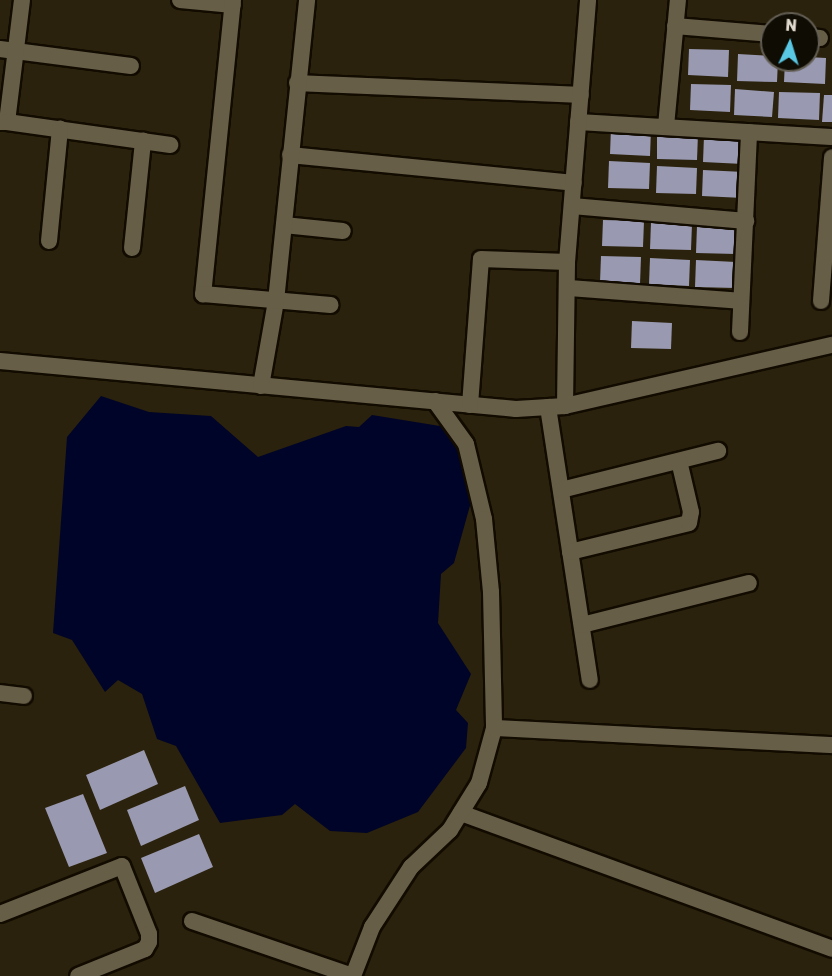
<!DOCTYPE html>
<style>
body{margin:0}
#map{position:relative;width:832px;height:976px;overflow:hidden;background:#2a220c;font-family:Rubik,sans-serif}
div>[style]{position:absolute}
.water>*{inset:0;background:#000428}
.building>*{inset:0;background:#9999b2}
.roads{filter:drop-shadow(2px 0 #120b00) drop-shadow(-2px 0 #120b00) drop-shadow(0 2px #120b00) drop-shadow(0 -2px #120b00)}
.minor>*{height:16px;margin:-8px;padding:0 8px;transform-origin:8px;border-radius:8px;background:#675e47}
span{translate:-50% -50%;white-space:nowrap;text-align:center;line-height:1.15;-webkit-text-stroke:6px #0f0c04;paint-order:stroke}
.north{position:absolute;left:760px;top:12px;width:60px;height:60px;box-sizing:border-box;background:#0f0c04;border:2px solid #625e54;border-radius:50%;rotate:4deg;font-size:16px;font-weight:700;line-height:24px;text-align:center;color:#dfdacd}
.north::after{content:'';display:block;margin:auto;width:21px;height:27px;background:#59c8e4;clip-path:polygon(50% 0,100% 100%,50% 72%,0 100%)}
</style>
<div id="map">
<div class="water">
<div style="clip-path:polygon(101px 396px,149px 412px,211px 416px,258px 457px,346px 426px,359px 427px,372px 415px,446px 427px,463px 446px,471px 502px,454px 563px,441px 574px,438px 623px,471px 674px,456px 710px,468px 723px,466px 748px,418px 812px,367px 833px,330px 831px,295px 804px,282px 815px,220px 823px,176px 746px,157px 739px,142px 694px,118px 680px,105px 692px,72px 640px,53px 633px,67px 437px)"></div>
</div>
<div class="building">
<div style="clip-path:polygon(689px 49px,729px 50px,728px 77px,688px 75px)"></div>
<div style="clip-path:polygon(738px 54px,772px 56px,772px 60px,778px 60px,777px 82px,737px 81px)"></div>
<div style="clip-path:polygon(808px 57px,826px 58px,825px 84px,784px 82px,785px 60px,808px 60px)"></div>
<div style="clip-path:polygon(691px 84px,731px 85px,730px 112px,690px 110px)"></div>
<div style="clip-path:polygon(735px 89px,774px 92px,772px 117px,734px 115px)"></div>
<div style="clip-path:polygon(779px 92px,820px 93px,819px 120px,778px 118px)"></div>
<div style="clip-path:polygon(824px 95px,832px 95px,832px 122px,822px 122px)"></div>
<div style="clip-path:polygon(611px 128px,651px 129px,650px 156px,610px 154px)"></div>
<div style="clip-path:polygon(657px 132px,698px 134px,697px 160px,657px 159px)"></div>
<div style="clip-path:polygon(704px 136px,744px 137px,743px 164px,703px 162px)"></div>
<div style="clip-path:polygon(609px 161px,650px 163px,649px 189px,608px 188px)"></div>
<div style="clip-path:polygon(657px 166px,697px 168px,696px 194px,656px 193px)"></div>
<div style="clip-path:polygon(703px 170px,744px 172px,743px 198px,702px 196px)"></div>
<div style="clip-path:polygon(603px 220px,644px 221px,643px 247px,602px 246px)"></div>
<div style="clip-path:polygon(651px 222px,692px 224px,691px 250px,650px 249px)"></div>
<div style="clip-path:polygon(697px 226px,737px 228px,736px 254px,696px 253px)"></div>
<div style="clip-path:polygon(601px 256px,641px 257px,640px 284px,600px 282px)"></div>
<div style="clip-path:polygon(650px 258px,690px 260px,689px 286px,649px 284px)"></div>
<div style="clip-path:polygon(696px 260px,736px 262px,735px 288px,695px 287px)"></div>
<div style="clip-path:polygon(632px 321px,672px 323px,671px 349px,631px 348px)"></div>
<div style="clip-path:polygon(144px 750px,158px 784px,100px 810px,86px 775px)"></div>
<div style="clip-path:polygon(185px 786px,199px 820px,141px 846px,127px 810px)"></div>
<div style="clip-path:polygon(83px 794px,107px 853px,69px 867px,45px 808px)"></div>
<div style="clip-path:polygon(199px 834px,213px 867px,155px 893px,141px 858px)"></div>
</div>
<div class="roads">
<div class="minor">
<div style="left:180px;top:0;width:53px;rotate:5.4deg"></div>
<div style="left:233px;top:0;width:296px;rotate:95.8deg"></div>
<div style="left:203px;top:294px;width:128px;rotate:4.9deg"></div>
<div style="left:675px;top:26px;width:97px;rotate:4.7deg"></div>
<div style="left:808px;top:37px;width:12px;rotate:5deg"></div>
<div style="left:0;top:49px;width:132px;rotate:7.4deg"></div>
<div style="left:297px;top:83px;width:284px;rotate:2.4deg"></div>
<div style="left:0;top:122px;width:7px"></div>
<div style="left:7px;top:122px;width:123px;rotate:-83deg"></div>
<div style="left:7px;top:122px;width:165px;rotate:8deg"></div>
<div style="left:578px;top:122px;width:254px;rotate:3.4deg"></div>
<div style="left:666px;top:126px;width:127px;rotate:-84.6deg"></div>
<div style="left:290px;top:155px;width:285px;rotate:5.6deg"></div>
<div style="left:572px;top:206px;width:175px;rotate:4.9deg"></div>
<div style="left:284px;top:225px;width:59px;rotate:5.8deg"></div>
<div style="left:49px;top:241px;width:113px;rotate:-84.4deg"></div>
<div style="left:132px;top:248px;width:108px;rotate:-84.1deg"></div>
<div style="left:569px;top:288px;width:171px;rotate:4.3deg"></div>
<div style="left:821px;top:301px;width:144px;rotate:-85.6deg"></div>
<div style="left:740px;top:332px;width:200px;rotate:-87.4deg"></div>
<div style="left:0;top:361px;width:518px;rotate:5.31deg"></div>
<div style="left:516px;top:409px;width:49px;rotate:-3.5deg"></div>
<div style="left:565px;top:406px;width:144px;rotate:-89.2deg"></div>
<div style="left:567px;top:262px;width:263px;rotate:-85.4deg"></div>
<div style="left:261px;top:386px;width:86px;rotate:-80deg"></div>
<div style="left:276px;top:301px;width:303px;rotate:-84.1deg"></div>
<div style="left:435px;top:401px;width:53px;rotate:54.2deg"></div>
<div style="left:466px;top:444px;width:77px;rotate:76.5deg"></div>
<div style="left:484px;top:519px;width:73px;rotate:84.5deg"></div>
<div style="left:491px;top:592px;width:136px;rotate:88.7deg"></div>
<div style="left:470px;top:405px;width:146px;rotate:-85.7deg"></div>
<div style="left:481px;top:259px;width:86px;rotate:2deg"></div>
<div style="left:565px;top:406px;width:274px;rotate:-12.9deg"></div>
<div style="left:548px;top:407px;width:276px;rotate:81.3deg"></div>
<div style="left:561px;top:490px;width:162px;rotate:-14deg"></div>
<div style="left:570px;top:552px;width:122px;rotate:-13.7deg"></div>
<div style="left:689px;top:523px;width:11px;rotate:-80deg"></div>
<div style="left:691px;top:512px;width:52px;rotate:-103.2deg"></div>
<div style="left:582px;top:625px;width:172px;rotate:-14.1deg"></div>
<div style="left:0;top:693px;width:24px;rotate:7deg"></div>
<div style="left:461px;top:813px;width:395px;rotate:20.1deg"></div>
<div style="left:0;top:914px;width:131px;rotate:-21.5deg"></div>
<div style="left:122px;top:866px;width:73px;rotate:68.3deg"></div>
<div style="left:149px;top:934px;width:8px;rotate:90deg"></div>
<div style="left:149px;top:942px;width:8px;rotate:120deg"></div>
<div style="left:145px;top:949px;width:72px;rotate:158.1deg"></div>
<div style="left:192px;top:921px;width:170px;rotate:18.9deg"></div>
<div style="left:353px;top:976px;width:53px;rotate:-68.8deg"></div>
<div style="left:372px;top:927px;width:72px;rotate:-57deg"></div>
<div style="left:411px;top:867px;width:54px;rotate:-43.5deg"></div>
<div style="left:450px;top:830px;width:55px;rotate:-58.3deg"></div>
<div style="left:479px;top:783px;width:57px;rotate:-74.7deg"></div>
<div style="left:494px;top:728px;width:338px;rotate:2.9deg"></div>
</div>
</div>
<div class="north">N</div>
</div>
